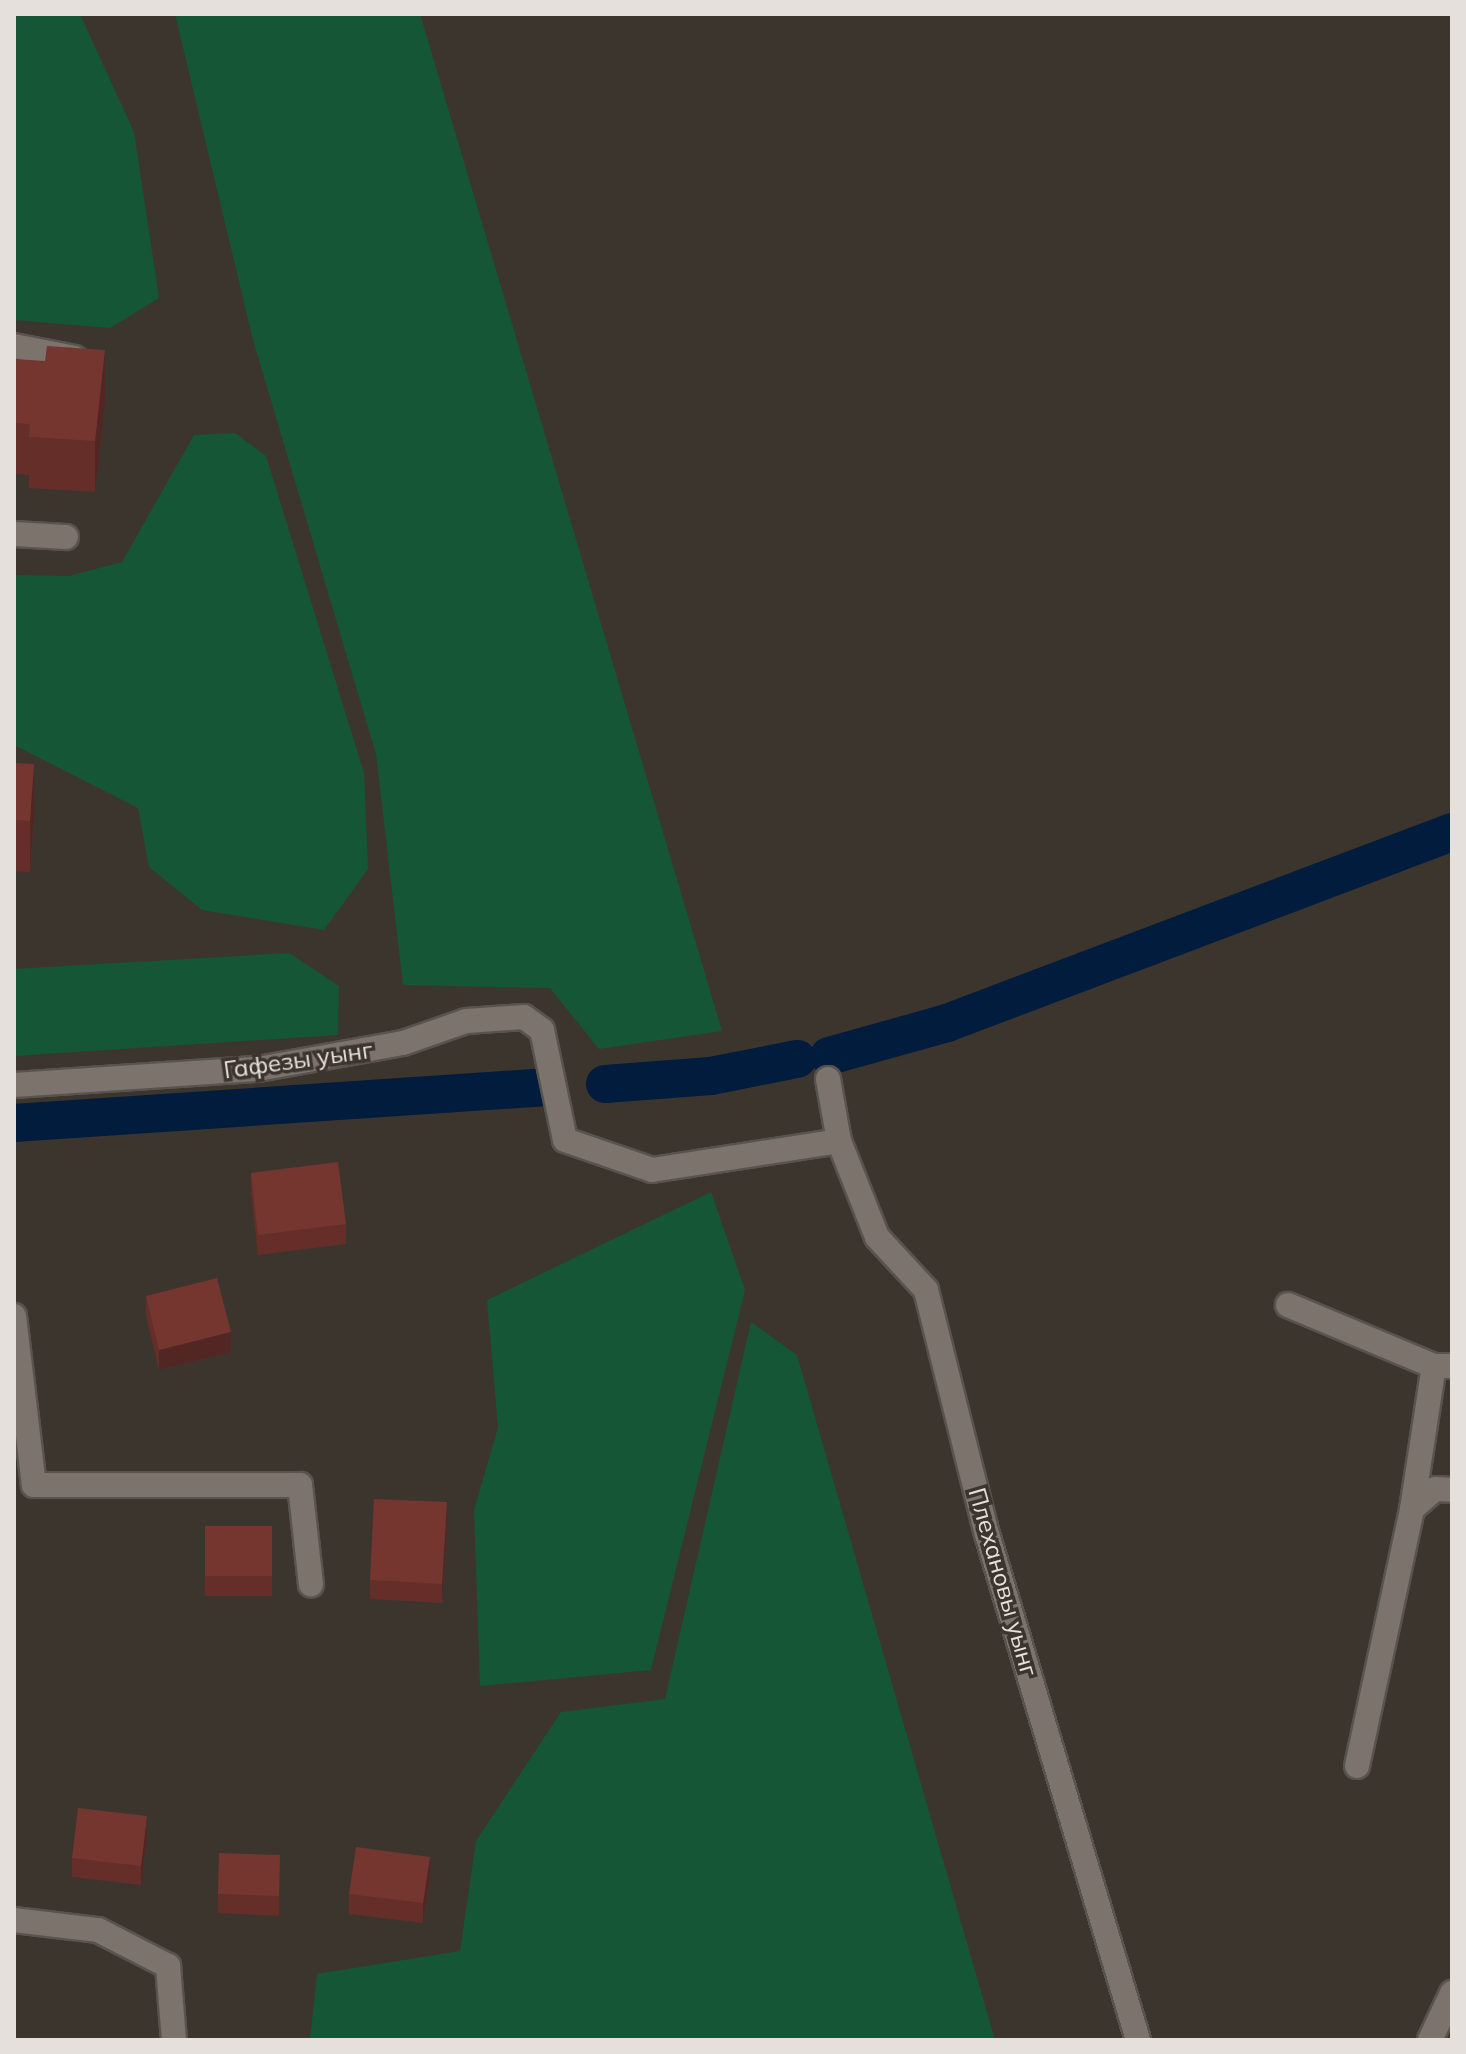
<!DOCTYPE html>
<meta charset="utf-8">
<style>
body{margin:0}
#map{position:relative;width:1466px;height:2054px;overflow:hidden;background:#3c352e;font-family:Mulish,sans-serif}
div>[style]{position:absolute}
.green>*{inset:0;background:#155637}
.canal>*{height:38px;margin:-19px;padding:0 19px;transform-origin:19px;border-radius:19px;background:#011c3d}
.roads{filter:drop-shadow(2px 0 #59534d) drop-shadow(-2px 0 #59534d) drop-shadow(0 2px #59534d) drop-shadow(0 -2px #59534d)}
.minor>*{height:24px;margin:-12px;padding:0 12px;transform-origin:12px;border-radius:12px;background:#7b736c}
.wall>*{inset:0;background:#652e29}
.shaded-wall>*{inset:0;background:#522622}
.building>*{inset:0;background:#753630}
span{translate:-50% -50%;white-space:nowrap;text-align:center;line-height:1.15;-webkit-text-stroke:7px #3c352e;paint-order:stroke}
.street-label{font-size:24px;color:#e5e0dc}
.frame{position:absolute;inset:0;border:16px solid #e5e0dc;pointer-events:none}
</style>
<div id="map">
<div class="green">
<div style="clip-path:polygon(14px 14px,80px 14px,134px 132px,159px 298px,110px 328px,14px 320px)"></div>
<div style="clip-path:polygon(175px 14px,420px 14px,722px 1031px,599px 1049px,550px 988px,403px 985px,376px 754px,253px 340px)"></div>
<div style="clip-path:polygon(235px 433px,266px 456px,364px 773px,368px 869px,324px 930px,202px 910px,149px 867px,138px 808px,14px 745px,14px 575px,69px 576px,122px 562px,194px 435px)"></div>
<div style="clip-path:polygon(289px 953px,339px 986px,338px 1035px,14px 1056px,14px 969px)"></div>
<div style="clip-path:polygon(711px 1192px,745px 1290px,651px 1670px,480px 1686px,474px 1510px,498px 1428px,487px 1300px)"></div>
<div style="clip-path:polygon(751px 1322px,797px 1355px,995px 2040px,310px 2040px,317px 1974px,460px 1951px,476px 1841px,561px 1712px,665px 1699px)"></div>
</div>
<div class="canal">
<div style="left:829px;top:1056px;width:123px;rotate:-15.6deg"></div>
<div style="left:947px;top:1023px;width:540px;rotate:-20.72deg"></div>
<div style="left:605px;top:1084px;width:106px;rotate:-4.3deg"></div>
<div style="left:711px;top:1076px;width:88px;rotate:-11.2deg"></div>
<div style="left:14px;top:1123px;width:535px;rotate:-3.86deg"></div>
</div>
<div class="roads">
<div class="minor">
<div style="left:14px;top:346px;width:62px;rotate:11.1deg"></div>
<div style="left:14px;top:534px;width:52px;rotate:3.3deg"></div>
<div style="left:14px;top:1085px;width:245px;rotate:-3.8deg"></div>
<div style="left:258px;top:1069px;width:147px;rotate:-10.2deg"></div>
<div style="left:403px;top:1043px;width:67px;rotate:-19.2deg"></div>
<div style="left:466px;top:1021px;width:58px;rotate:-3.9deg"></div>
<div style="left:524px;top:1017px;width:22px;rotate:36deg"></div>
<div style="left:542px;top:1030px;width:112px;rotate:78.2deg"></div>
<div style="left:565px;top:1140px;width:92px;rotate:19deg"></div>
<div style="left:652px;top:1170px;width:189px;rotate:-8.8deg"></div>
<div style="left:839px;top:1141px;width:63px;rotate:-100.1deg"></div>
<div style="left:839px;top:1141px;width:103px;rotate:68.4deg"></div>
<div style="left:877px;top:1237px;width:72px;rotate:47.2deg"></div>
<div style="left:926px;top:1290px;width:252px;rotate:76deg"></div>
<div style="left:987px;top:1534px;width:528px;rotate:73.38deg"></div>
<div style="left:1288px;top:1305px;width:158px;rotate:22.7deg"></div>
<div style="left:14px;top:1316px;width:170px;rotate:83.3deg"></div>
<div style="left:34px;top:1485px;width:266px"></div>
<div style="left:300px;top:1485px;width:100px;rotate:83.7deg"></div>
<div style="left:1412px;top:1509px;width:145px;rotate:-81.3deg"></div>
<div style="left:1434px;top:1366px;width:18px"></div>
<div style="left:1357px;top:1766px;width:263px;rotate:-77.9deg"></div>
<div style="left:1412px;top:1509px;width:30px;rotate:-41deg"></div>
<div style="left:1435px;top:1489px;width:17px;rotate:3deg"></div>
<div style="left:14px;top:1920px;width:85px;rotate:6.8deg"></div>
<div style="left:98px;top:1930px;width:79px;rotate:27.2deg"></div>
<div style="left:168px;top:1966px;width:74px;rotate:85.4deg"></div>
<div style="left:1430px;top:2040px;width:52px;rotate:-64.9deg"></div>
</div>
</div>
<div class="wall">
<div style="clip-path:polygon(14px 359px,105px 401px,95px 492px,29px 488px,29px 475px,14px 474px)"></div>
<div style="clip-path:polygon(14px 763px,34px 816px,30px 872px,14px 871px)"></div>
<div style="clip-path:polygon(251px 1173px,346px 1224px,346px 1244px,258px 1255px,251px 1192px)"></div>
<div style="clip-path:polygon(146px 1296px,231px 1352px,159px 1370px,146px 1316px)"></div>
<div style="clip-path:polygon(447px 1522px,442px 1603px,370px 1599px,370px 1580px)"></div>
<div style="clip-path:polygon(205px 1526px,272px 1526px,272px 1596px,205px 1596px)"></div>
<div style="clip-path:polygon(147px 1836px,141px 1885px,72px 1877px,72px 1858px)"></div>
<div style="clip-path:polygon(280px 1855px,279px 1916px,218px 1913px,218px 1894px)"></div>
<div style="clip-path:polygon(430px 1877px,423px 1923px,349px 1914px,349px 1894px)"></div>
</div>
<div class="shaded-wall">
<div style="clip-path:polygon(105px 350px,105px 401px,95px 492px,95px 441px)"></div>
<div style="clip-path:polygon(34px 764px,34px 816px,30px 872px,30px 821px)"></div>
<div style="clip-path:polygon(231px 1332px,231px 1352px,159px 1370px,159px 1350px)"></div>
<div style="clip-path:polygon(447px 1502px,447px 1522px,442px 1603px,442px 1584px)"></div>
<div style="clip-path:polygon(147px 1816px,147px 1836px,141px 1885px,141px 1866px)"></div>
<div style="clip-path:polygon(430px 1857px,430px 1877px,423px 1923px,423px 1903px)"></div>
</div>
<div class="building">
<div style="clip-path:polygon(47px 346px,105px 350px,95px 441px,29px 437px,30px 424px,14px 423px,14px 359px,45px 361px)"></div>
<div style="clip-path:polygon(14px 763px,34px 764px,30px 821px,14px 820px)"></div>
<div style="clip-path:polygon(338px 1162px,346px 1224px,258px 1235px,251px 1173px)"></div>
<div style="clip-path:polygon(217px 1278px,231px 1332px,159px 1350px,146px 1296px)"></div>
<div style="clip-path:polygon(374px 1499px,447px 1502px,442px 1584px,370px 1580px)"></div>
<div style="clip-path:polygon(205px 1526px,272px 1526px,272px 1576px,205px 1576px)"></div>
<div style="clip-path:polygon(78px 1808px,147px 1816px,141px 1866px,72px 1858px)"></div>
<div style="clip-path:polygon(356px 1847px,430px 1857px,423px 1903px,349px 1894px)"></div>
<div style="clip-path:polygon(219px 1853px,280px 1855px,279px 1896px,218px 1894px)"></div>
</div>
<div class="street-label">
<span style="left:298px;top:1060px;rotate:-8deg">Гафезы уынг</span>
<span style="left:1003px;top:1582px;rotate:74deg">Плехановы уынг</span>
</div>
<div class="frame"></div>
</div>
